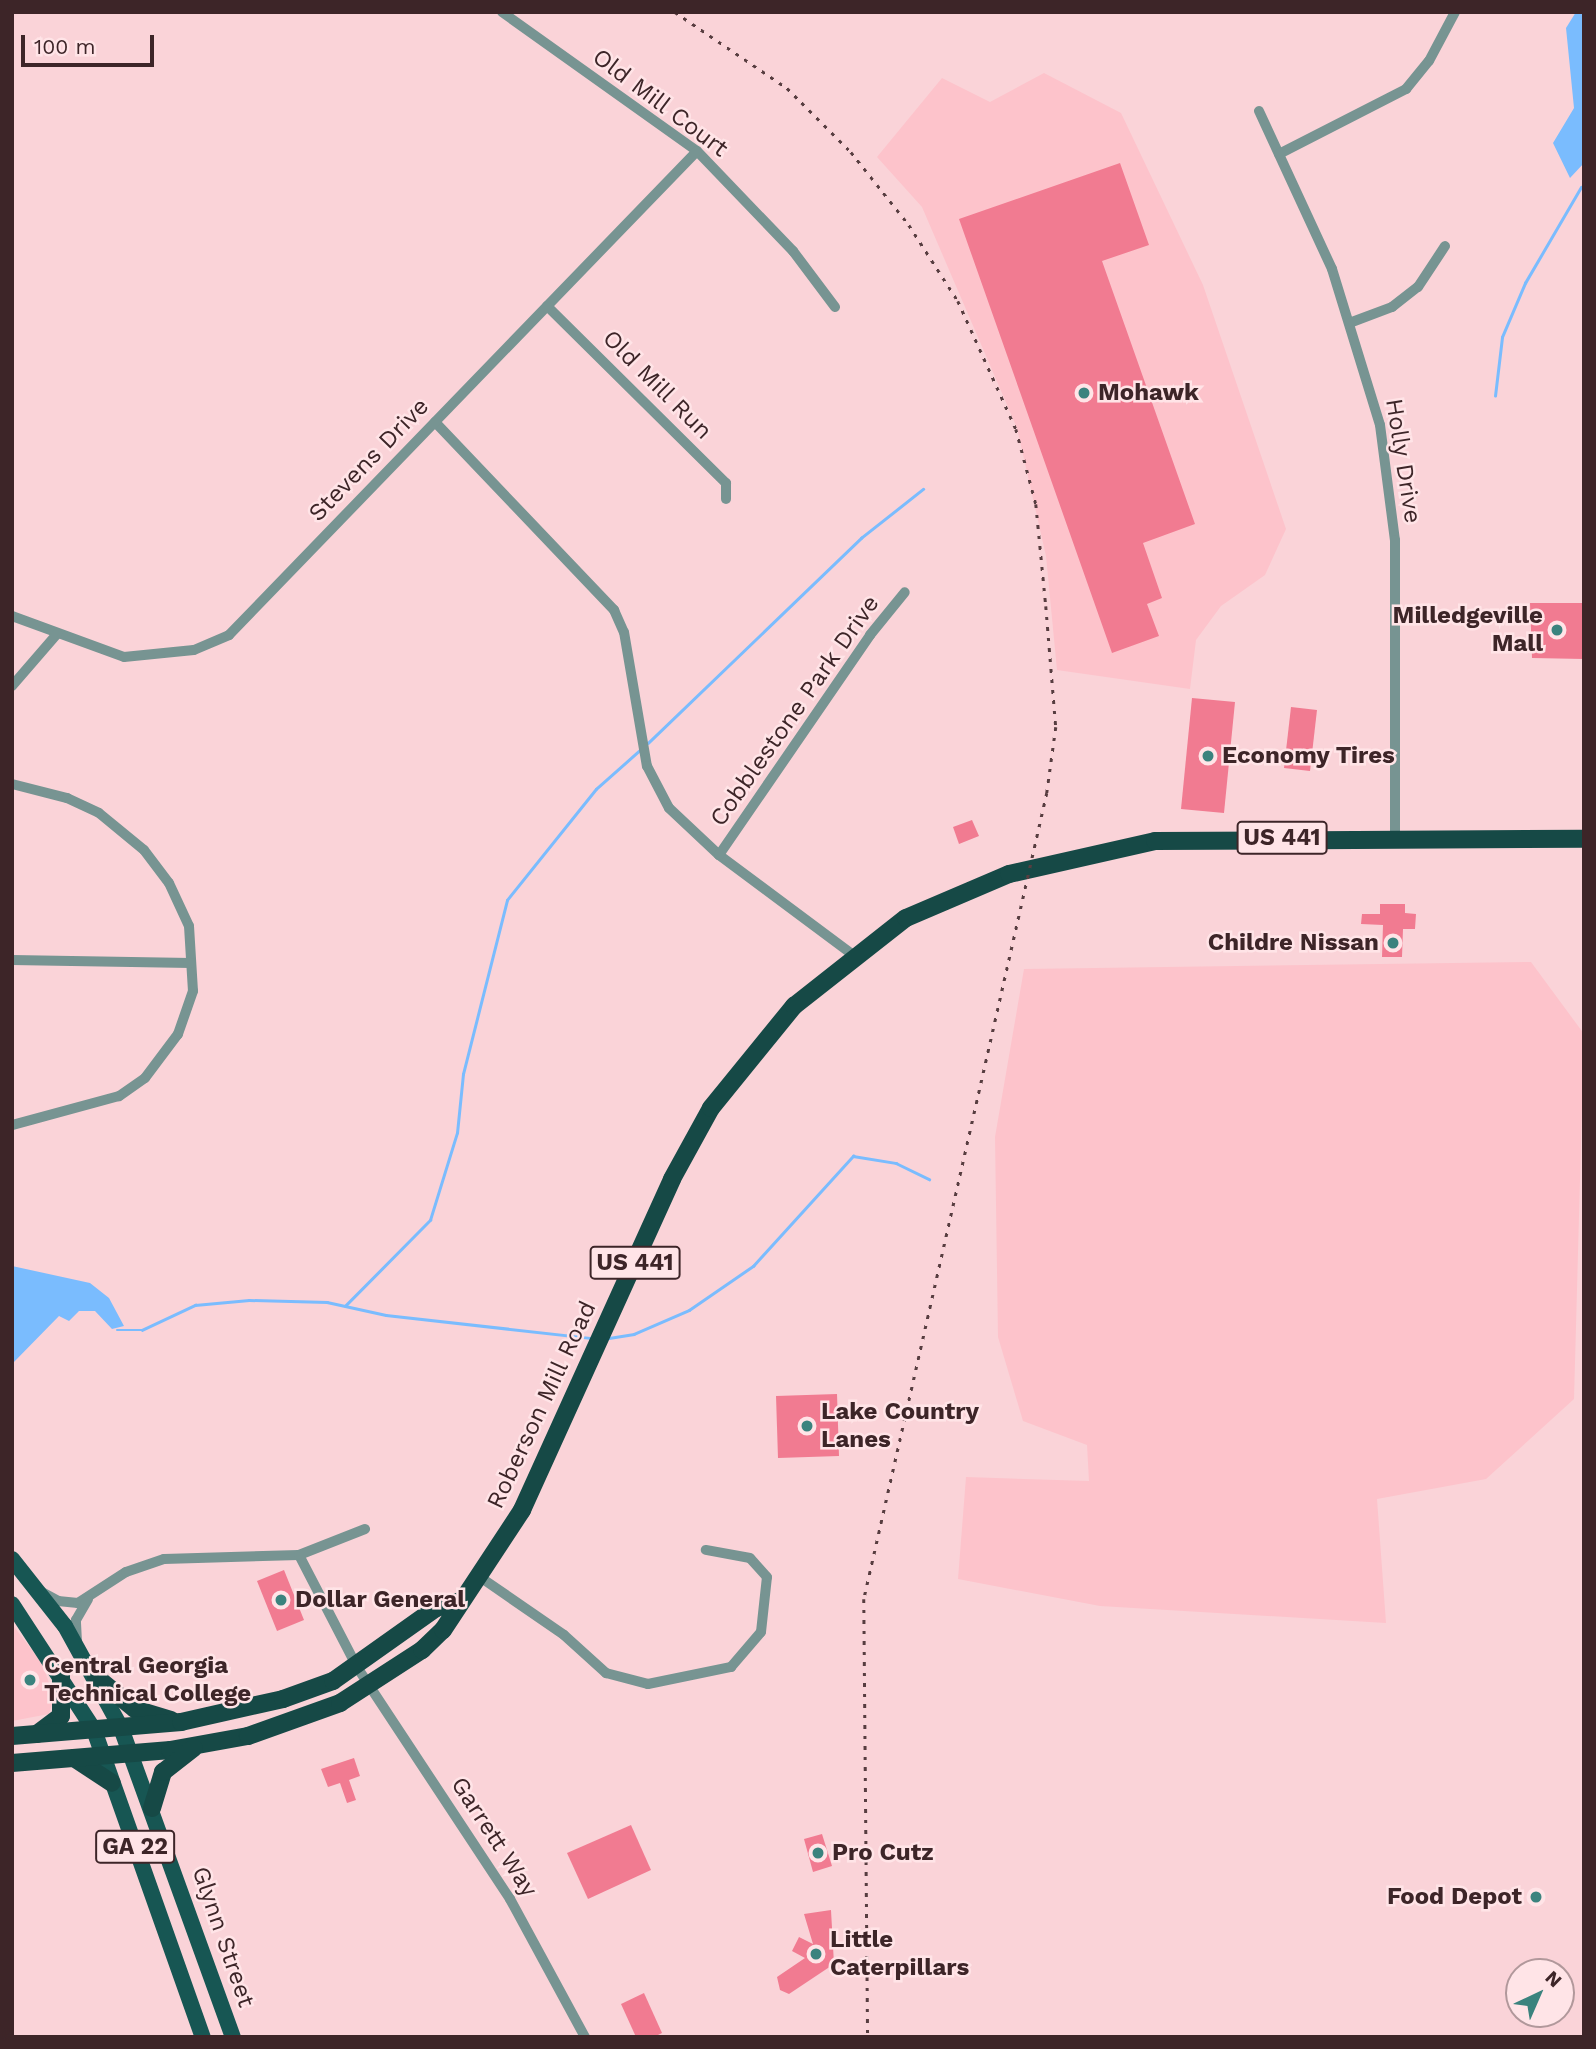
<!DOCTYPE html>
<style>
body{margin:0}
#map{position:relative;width:1596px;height:2049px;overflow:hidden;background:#fad3d8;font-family:"Work Sans",sans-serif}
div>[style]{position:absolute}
.built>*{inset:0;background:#fdc3cb}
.water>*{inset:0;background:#7abcfe}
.stream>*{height:2.5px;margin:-1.25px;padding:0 1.25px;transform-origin:1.25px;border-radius:1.25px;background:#7abcfe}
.building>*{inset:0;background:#f17b91}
.minor>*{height:10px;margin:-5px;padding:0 5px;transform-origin:5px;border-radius:5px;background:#779492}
.primary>*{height:16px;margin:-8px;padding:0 8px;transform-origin:8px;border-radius:8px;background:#175653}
.trunk>*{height:18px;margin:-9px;padding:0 9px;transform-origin:9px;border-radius:9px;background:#164946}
.rail>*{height:2.5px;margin-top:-1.25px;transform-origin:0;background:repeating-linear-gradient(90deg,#573d40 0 3.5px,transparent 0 10.5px)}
.dots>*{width:19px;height:19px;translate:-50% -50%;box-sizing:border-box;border:4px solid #ffe4e7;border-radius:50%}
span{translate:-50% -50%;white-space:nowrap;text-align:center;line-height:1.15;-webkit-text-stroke:5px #ffe4e7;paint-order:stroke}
.shield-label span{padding:2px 5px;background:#ffe4e7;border:2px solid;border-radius:5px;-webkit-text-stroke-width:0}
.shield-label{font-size:23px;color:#3d2528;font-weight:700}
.street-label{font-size:24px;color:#3d2528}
.poi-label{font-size:24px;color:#3d2528;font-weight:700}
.left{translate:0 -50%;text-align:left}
.right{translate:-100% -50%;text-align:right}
.frame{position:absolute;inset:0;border:14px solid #3d2528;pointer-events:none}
.north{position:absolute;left:1505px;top:1958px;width:70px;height:70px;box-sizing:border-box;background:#ffe4e7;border:2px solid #b1989b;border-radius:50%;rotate:44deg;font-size:19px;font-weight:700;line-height:28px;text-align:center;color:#3d2528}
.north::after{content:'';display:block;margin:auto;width:24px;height:32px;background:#3b837e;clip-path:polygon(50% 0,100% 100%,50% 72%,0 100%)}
.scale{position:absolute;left:21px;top:35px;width:133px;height:32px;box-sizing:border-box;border:4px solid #3d2528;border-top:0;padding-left:9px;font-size:21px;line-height:24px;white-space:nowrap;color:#3d2528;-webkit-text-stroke:5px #ffe4e7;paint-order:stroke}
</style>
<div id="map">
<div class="built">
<div style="clip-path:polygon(1044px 73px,1121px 113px,1203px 285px,1286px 529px,1265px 575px,1221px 606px,1196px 640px,1190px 689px,1057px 670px,1046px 556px,1017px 428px,922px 207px,877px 157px,942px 78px,990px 102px)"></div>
<div style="clip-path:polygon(1531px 962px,1584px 1034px,1574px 1399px,1486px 1479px,1377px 1499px,1386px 1623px,1100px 1606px,958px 1579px,966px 1477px,1089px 1481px,1087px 1445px,1023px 1421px,998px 1337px,995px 1137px,1024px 969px)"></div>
<div style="clip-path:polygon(12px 1624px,42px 1663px,54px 1697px,49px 1714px,12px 1721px)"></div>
</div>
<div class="water">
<div style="clip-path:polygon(1576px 12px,1584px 12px,1584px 163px,1570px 178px,1553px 143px,1574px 108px,1566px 28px)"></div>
<div style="clip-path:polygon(12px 1266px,90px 1283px,109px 1298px,124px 1326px,112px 1329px,95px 1311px,79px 1311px,69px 1321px,59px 1316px,12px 1364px)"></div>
</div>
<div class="stream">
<div style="left:1495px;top:396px;width:59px;rotate:-83.2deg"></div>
<div style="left:1502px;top:337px;width:59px;rotate:-66.9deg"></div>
<div style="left:1525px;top:283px;width:111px;rotate:-59.7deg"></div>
<div style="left:648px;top:743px;width:296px;rotate:-43.9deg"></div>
<div style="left:861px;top:538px;width:79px;rotate:-38.3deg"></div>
<div style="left:345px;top:1306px;width:121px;rotate:-45.3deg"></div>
<div style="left:430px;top:1220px;width:91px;rotate:-72.8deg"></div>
<div style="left:457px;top:1133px;width:59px;rotate:-84.2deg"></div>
<div style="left:463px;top:1074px;width:179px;rotate:-75.8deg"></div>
<div style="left:507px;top:900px;width:142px;rotate:-51.3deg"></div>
<div style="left:596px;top:789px;width:59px;rotate:-41.6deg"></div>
<div style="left:117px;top:1330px;width:25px"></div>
<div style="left:142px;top:1330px;width:59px;rotate:-25.3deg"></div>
<div style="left:195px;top:1305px;width:54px;rotate:-5.3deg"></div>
<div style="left:249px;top:1300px;width:78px;rotate:1.5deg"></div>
<div style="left:327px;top:1302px;width:60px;rotate:12.4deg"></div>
<div style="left:386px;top:1315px;width:207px;rotate:6.4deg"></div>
<div style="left:609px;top:1338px;width:25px;rotate:-9deg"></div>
<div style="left:634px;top:1334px;width:60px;rotate:-23.6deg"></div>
<div style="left:689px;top:1310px;width:78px;rotate:-34.5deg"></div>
<div style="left:753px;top:1266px;width:149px;rotate:-47.7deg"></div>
<div style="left:853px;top:1156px;width:44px;rotate:9.2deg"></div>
<div style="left:896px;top:1163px;width:37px;rotate:26deg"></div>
</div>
<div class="building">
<div style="clip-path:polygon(1120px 163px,1149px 245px,1102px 261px,1195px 524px,1143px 543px,1162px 598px,1147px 604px,1159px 636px,1112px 653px,959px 219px)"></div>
<div style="clip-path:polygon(1530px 603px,1584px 603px,1584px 659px,1532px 658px)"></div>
<div style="clip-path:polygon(1192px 698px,1235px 702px,1224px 813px,1181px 809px)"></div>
<div style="clip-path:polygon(1291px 707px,1317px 710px,1310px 771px,1284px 768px)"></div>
<div style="clip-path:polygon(972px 820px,979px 836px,959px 844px,953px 827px)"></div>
<div style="clip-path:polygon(1380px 904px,1405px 904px,1405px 913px,1416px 914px,1415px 929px,1403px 929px,1402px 957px,1382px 957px,1383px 925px,1361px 924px,1362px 914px,1380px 914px)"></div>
<div style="clip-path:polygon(837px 1394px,839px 1456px,778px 1458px,776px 1396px)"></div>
<div style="clip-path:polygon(284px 1570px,304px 1620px,277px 1631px,257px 1581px)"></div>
<div style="clip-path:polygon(354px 1758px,360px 1776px,349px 1780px,356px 1800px,347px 1803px,340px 1783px,328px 1787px,321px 1769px)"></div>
<div style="clip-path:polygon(631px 1825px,651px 1870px,588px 1899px,567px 1853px)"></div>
<div style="clip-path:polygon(822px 1834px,832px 1866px,813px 1872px,804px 1839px)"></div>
<div style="clip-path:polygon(831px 1910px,834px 1964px,789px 1994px,780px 1990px,777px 1977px,805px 1958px,792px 1951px,799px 1937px,813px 1944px,804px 1914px)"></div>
<div style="clip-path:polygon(644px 1993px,662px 2033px,654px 2037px,636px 2037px,621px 2004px)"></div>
</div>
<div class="minor">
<div style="left:502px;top:12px;width:239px;rotate:35.5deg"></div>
<div style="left:697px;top:151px;width:139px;rotate:46.2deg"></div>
<div style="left:793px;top:251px;width:70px;rotate:53.1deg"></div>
<div style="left:1259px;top:111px;width:174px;rotate:65.2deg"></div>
<div style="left:1332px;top:269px;width:163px;rotate:72.9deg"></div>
<div style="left:1380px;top:425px;width:116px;rotate:82.6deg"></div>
<div style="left:1395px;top:540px;width:299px;rotate:90deg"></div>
<div style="left:1279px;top:154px;width:143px;rotate:-27.1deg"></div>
<div style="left:1406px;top:89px;width:36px;rotate:-51deg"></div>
<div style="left:1429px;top:61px;width:55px;rotate:-62deg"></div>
<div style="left:547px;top:306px;width:252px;rotate:44.7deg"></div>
<div style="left:726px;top:483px;width:16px;rotate:90deg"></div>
<div style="left:1352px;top:322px;width:43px;rotate:-20.6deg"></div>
<div style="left:1392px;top:307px;width:33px;rotate:-38deg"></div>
<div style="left:1418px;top:287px;width:49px;rotate:-56.6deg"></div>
<div style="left:435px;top:422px;width:260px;rotate:46.4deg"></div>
<div style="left:614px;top:610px;width:24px;rotate:66deg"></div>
<div style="left:624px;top:632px;width:136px;rotate:80.3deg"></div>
<div style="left:647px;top:766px;width:47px;rotate:62.4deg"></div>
<div style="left:669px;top:808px;width:69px;rotate:43.2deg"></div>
<div style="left:719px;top:855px;width:167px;rotate:36.7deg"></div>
<div style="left:12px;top:616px;width:119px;rotate:20.1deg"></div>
<div style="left:124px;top:657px;width:70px;rotate:-5.7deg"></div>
<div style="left:194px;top:650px;width:38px;rotate:-23deg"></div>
<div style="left:229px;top:635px;width:673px;rotate:-45.96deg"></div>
<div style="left:12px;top:686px;width:69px;rotate:-49.1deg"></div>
<div style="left:12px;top:784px;width:57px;rotate:14.3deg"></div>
<div style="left:67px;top:798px;width:35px;rotate:25deg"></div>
<div style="left:99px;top:813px;width:58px;rotate:39.4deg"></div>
<div style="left:144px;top:850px;width:41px;rotate:52.9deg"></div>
<div style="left:169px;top:883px;width:47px;rotate:65.1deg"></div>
<div style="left:189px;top:926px;width:65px;rotate:86.5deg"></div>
<div style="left:193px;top:991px;width:46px;rotate:109.2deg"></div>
<div style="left:178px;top:1034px;width:55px;rotate:126.9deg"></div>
<div style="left:145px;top:1078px;width:32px;rotate:145deg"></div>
<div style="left:119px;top:1096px;width:111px;rotate:164.8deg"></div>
<div style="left:719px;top:855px;width:267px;rotate:-55.5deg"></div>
<div style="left:870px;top:635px;width:55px;rotate:-50.9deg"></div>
<div style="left:12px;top:960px;width:179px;rotate:1deg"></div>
<div style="left:299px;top:1555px;width:126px;rotate:62.6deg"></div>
<div style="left:357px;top:1667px;width:278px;rotate:56.6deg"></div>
<div style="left:510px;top:1899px;width:157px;rotate:61.5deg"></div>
<div style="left:480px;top:1577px;width:102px;rotate:34.6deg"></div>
<div style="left:564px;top:1635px;width:57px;rotate:42.1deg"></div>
<div style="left:606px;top:1673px;width:43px;rotate:14.7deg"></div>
<div style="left:648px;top:1684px;width:85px;rotate:-11.6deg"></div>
<div style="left:731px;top:1667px;width:46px;rotate:-49.4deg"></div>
<div style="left:761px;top:1632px;width:55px;rotate:-83.8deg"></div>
<div style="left:767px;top:1577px;width:25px;rotate:-132deg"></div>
<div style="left:750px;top:1558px;width:45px;rotate:-169.7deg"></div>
<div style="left:42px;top:1592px;width:18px;rotate:29deg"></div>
<div style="left:58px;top:1601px;width:20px;rotate:6deg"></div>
<div style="left:78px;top:1603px;width:57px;rotate:-32.9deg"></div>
<div style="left:126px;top:1572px;width:40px;rotate:-18.9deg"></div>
<div style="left:164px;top:1559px;width:135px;rotate:-1.7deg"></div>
<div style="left:299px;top:1555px;width:71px;rotate:-21.5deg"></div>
<div style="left:77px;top:1642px;width:22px;rotate:-93deg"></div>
<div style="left:76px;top:1620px;width:24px;rotate:-60deg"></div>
</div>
<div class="primary">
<div style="left:12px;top:1559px;width:85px;rotate:51.7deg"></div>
<div style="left:65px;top:1626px;width:116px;rotate:61.2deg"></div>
<div style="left:121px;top:1728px;width:329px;rotate:70.1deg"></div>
<div style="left:12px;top:1604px;width:150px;rotate:56.9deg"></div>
<div style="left:94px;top:1730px;width:326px;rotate:70.5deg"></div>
</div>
<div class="trunk">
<div style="left:96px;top:1677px;width:50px;rotate:39.4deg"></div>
<div style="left:135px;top:1709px;width:38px;rotate:17deg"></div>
<div style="left:37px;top:1734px;width:30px;rotate:-37deg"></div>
<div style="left:61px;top:1716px;width:43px;rotate:-90deg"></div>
<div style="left:12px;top:1736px;width:170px;rotate:-4.7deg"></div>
<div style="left:181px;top:1722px;width:105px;rotate:-12.7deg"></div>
<div style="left:283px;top:1699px;width:53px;rotate:-19.8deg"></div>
<div style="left:333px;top:1681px;width:126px;rotate:-35.3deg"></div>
<div style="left:436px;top:1608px;width:25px;rotate:-16deg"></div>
<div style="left:74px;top:1758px;width:45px;rotate:33.3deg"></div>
<div style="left:12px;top:1763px;width:159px;rotate:-4.7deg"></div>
<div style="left:170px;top:1750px;width:79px;rotate:-10.2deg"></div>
<div style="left:248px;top:1736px;width:98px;rotate:-19.7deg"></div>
<div style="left:340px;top:1703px;width:98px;rotate:-32.9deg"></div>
<div style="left:422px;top:1650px;width:29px;rotate:-44deg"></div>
<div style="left:443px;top:1630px;width:144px;rotate:-56.6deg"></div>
<div style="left:522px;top:1510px;width:363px;rotate:-65.6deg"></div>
<div style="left:672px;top:1179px;width:81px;rotate:-61.2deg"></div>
<div style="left:711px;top:1108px;width:132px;rotate:-50.9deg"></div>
<div style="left:794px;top:1006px;width:142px;rotate:-38.2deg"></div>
<div style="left:906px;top:918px;width:112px;rotate:-23.1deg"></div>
<div style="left:1009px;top:874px;width:150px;rotate:-12.7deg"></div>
<div style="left:1155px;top:841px;width:429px;rotate:-0.3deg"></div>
<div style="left:152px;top:1808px;width:38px;rotate:-73deg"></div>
<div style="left:163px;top:1772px;width:39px;rotate:-38deg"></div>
</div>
<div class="rail">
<div style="left:675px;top:12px;width:135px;rotate:34.2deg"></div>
<div style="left:787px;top:88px;width:91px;rotate:45deg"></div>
<div style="left:851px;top:152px;width:93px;rotate:51.5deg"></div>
<div style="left:909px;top:225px;width:90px;rotate:57.2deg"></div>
<div style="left:958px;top:301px;width:141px;rotate:65.6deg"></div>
<div style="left:1016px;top:429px;width:78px;rotate:75.1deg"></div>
<div style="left:1036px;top:504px;width:102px;rotate:84.4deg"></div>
<div style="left:1046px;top:606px;width:121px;rotate:85.3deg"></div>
<div style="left:1056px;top:727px;width:67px;rotate:97.8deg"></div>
<div style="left:1047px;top:793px;width:827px;rotate:102.79deg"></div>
<div style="left:864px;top:1599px;width:438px;rotate:89.5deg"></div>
</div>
<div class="dots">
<div style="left:1084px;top:393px;background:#3b837e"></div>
<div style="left:1557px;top:630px;background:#3b837e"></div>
<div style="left:1208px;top:756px;background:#3b837e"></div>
<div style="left:1393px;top:943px;background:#3b837e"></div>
<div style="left:807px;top:1426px;background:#3b837e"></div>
<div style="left:281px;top:1600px;background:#3b837e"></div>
<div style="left:30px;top:1680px;background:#3b837e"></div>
<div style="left:818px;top:1853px;background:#3b837e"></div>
<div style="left:1536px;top:1897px;background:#3b837e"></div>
<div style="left:816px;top:1954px;background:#3b837e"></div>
</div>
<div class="shield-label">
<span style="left:1282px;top:838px">US 441</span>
<span style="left:635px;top:1263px">US 441</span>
<span style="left:135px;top:1847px">GA 22</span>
</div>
<div class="street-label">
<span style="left:660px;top:103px;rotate:37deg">Old Mill Court</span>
<span style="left:657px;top:385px;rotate:45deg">Old Mill Run</span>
<span style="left:369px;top:460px;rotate:-46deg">Stevens Drive</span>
<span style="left:1403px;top:461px;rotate:81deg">Holly Drive</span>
<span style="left:795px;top:711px;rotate:-55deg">Cobblestone Park Drive</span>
<span style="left:542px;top:1405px;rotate:-65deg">Roberson Mill Road</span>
<span style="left:494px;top:1837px;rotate:57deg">Garrett Way</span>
<span style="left:223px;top:1937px;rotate:71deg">Glynn Street</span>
</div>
<div class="poi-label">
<span class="left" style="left:1098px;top:393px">Mohawk</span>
<span class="right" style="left:1543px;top:630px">Milledgeville<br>Mall</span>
<span class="left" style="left:1222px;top:756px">Economy Tires</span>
<span class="right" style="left:1379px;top:943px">Childre Nissan</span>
<span class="left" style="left:821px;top:1426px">Lake Country<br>Lanes</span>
<span class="left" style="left:295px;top:1600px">Dollar General</span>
<span class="left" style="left:44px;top:1680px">Central Georgia<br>Technical College</span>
<span class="left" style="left:832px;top:1853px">Pro Cutz</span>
<span class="right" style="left:1522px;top:1897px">Food Depot</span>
<span class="left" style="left:830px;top:1954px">Little<br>Caterpillars</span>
</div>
<div class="frame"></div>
<div class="north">N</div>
<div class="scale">100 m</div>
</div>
